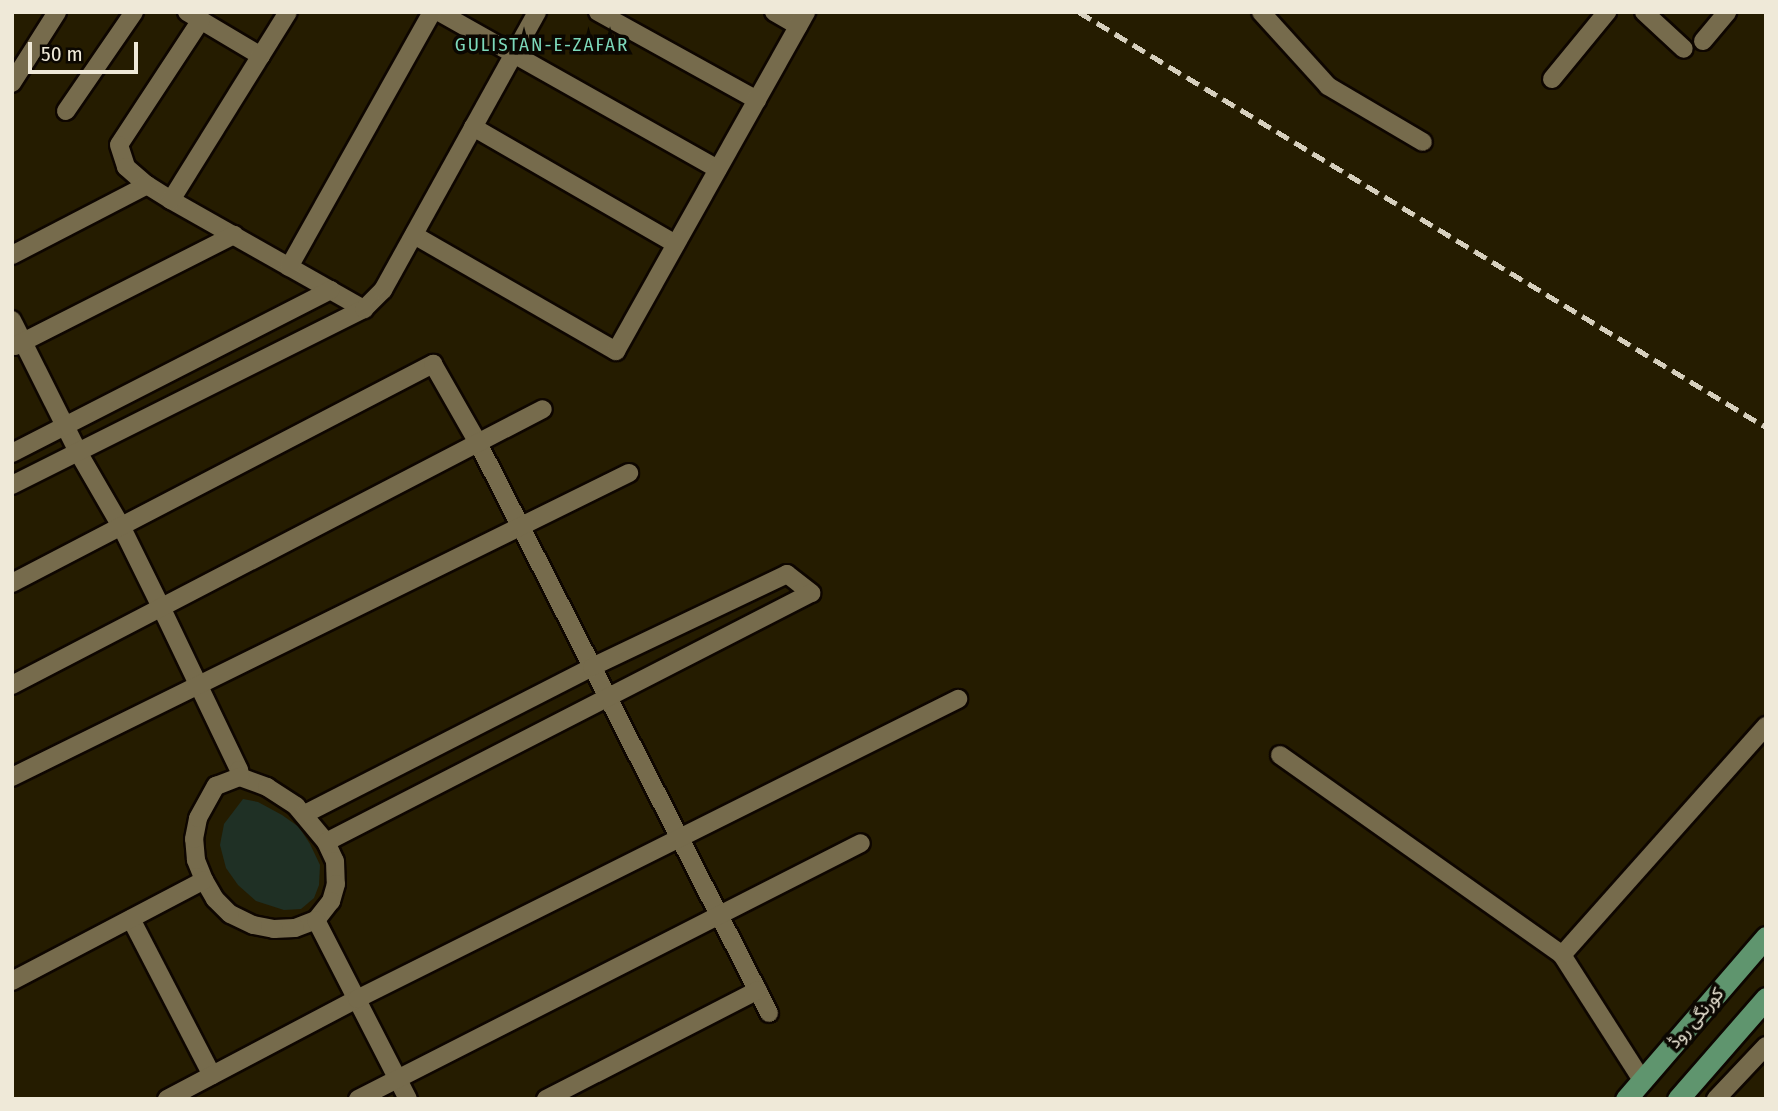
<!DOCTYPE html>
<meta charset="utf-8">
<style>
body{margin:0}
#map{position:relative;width:1778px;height:1111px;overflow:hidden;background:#251c00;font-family:"Fira Sans Condensed",Vazirmatn,sans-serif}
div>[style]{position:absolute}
.green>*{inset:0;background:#1f3025}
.roads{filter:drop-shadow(2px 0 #0e0600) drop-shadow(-2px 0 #0e0600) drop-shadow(0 2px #0e0600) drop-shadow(0 -2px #0e0600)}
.minor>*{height:18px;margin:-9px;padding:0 9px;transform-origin:9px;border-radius:9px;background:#766b4c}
.major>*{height:21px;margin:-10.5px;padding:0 10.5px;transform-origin:10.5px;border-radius:10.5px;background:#5f956e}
.rail>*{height:4.5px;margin-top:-2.25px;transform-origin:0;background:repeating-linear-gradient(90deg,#d6cfbd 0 14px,transparent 0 21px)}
span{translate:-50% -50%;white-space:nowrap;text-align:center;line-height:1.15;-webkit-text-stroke:7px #0b0701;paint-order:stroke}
.street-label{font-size:18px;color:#efe9d8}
.neighbourhood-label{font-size:19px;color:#7dd9bb;letter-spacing:2px}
.frame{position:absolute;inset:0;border:14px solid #efe9d8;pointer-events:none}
.scale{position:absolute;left:28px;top:42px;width:110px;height:32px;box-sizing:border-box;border:4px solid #efe9d8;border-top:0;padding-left:9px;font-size:21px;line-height:24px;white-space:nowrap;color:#efe9d8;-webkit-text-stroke:5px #0b0701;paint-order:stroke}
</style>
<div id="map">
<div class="green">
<div style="clip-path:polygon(243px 799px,258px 802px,282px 815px,299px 827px,310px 844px,320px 865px,319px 885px,314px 898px,301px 909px,284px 910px,256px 901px,238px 885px,226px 868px,220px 845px,224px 824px)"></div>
</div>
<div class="roads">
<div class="minor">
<div style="left:187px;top:12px;width:86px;rotate:30.7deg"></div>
<div style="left:439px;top:12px;width:320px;rotate:29.4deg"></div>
<div style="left:598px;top:12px;width:182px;rotate:29deg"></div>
<div style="left:774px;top:12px;width:28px;rotate:30deg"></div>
<div style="left:1261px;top:12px;width:100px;rotate:47.8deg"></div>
<div style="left:1328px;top:86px;width:110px;rotate:30.5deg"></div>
<div style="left:1644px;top:12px;width:54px;rotate:42.8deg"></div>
<div style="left:201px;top:20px;width:149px;rotate:123.3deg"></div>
<div style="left:119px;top:145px;width:23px;rotate:72deg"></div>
<div style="left:126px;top:167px;width:28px;rotate:41deg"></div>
<div style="left:147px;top:185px;width:28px;rotate:32deg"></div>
<div style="left:171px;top:200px;width:222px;rotate:29.5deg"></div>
<div style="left:1703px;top:41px;width:38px;rotate:-50deg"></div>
<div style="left:1552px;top:79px;width:87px;rotate:-50.6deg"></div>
<div style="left:12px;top:83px;width:84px;rotate:-57.6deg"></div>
<div style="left:66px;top:111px;width:120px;rotate:-55.5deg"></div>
<div style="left:473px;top:127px;width:234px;rotate:30deg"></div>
<div style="left:171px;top:200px;width:221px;rotate:-58.1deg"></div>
<div style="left:414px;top:235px;width:233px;rotate:29.9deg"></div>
<div style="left:616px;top:351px;width:389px;rotate:-60.7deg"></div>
<div style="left:12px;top:255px;width:152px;rotate:-27.4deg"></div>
<div style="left:289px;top:267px;width:292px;rotate:-60.7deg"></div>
<div style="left:12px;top:320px;width:148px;rotate:63.4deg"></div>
<div style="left:78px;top:452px;width:88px;rotate:59.9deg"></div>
<div style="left:122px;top:528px;width:88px;rotate:63.7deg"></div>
<div style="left:161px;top:607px;width:181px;rotate:64.4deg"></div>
<div style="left:239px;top:770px;width:7px;rotate:82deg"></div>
<div style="left:15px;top:346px;width:246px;rotate:-26.9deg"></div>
<div style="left:12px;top:453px;width:358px;rotate:-27.1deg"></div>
<div style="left:12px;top:485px;width:394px;rotate:-26.6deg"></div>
<div style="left:364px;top:309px;width:27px;rotate:-45deg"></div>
<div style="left:383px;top:290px;width:318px;rotate:-61deg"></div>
<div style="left:12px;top:583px;width:475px;rotate:-27.5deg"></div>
<div style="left:433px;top:364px;width:91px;rotate:60.3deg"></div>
<div style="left:478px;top:443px;width:640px;rotate:62.95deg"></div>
<div style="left:12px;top:685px;width:598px;rotate:-27.46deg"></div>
<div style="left:1280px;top:755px;width:346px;rotate:35.3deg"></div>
<div style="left:1562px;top:955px;width:148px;rotate:57.4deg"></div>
<div style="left:12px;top:777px;width:688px;rotate:-26.23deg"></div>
<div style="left:240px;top:777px;width:29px;rotate:20deg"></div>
<div style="left:267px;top:787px;width:35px;rotate:33deg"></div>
<div style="left:296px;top:806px;width:47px;rotate:50.2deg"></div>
<div style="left:326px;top:842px;width:21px;rotate:65deg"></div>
<div style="left:335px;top:861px;width:23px;rotate:88deg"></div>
<div style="left:336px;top:884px;width:18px;rotate:106deg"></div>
<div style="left:331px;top:901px;width:24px;rotate:128deg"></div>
<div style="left:316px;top:920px;width:22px;rotate:159deg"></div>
<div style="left:295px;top:928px;width:21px;rotate:177deg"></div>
<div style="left:274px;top:929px;width:21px;rotate:-169deg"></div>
<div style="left:253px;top:925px;width:25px;rotate:-154deg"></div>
<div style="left:230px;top:914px;width:21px;rotate:-135deg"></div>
<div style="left:215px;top:899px;width:22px;rotate:-120deg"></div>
<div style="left:204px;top:880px;width:22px;rotate:-112deg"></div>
<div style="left:196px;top:860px;width:21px;rotate:-95deg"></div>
<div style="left:194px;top:839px;width:21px;rotate:-79deg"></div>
<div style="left:198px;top:818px;width:37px;rotate:-61deg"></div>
<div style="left:216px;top:786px;width:26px;rotate:-21deg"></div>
<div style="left:305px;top:814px;width:322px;rotate:-27.1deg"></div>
<div style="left:592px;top:667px;width:216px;rotate:-25.5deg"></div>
<div style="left:787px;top:574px;width:31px;rotate:38deg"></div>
<div style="left:811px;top:593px;width:545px;rotate:152.82deg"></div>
<div style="left:131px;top:919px;width:176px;rotate:62.6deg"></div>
<div style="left:316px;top:920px;width:201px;rotate:62.8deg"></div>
<div style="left:1562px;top:955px;width:307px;rotate:-48.3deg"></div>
<div style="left:12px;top:981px;width:217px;rotate:-27.7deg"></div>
<div style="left:167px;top:1099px;width:215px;rotate:-27.8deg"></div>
<div style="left:357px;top:999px;width:672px;rotate:-26.53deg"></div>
<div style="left:358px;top:1099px;width:564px;rotate:-26.97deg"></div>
<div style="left:546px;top:1099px;width:238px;rotate:-27.2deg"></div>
<div style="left:1716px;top:1099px;width:73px;rotate:-46.7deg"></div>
</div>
<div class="major">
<div style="left:1626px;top:1099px;width:214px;rotate:-49.2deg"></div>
<div style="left:1678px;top:1099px;width:134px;rotate:-48.9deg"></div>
</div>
</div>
<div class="rail">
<div style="left:1079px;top:12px;width:803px;rotate:31.14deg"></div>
</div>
<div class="street-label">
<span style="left:1696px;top:1018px;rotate:-49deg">کورنگی روڈ</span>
</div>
<div class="neighbourhood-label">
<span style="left:542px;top:45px">GULISTAN-E-ZAFAR</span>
</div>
<div class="frame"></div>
<div class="scale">50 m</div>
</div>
